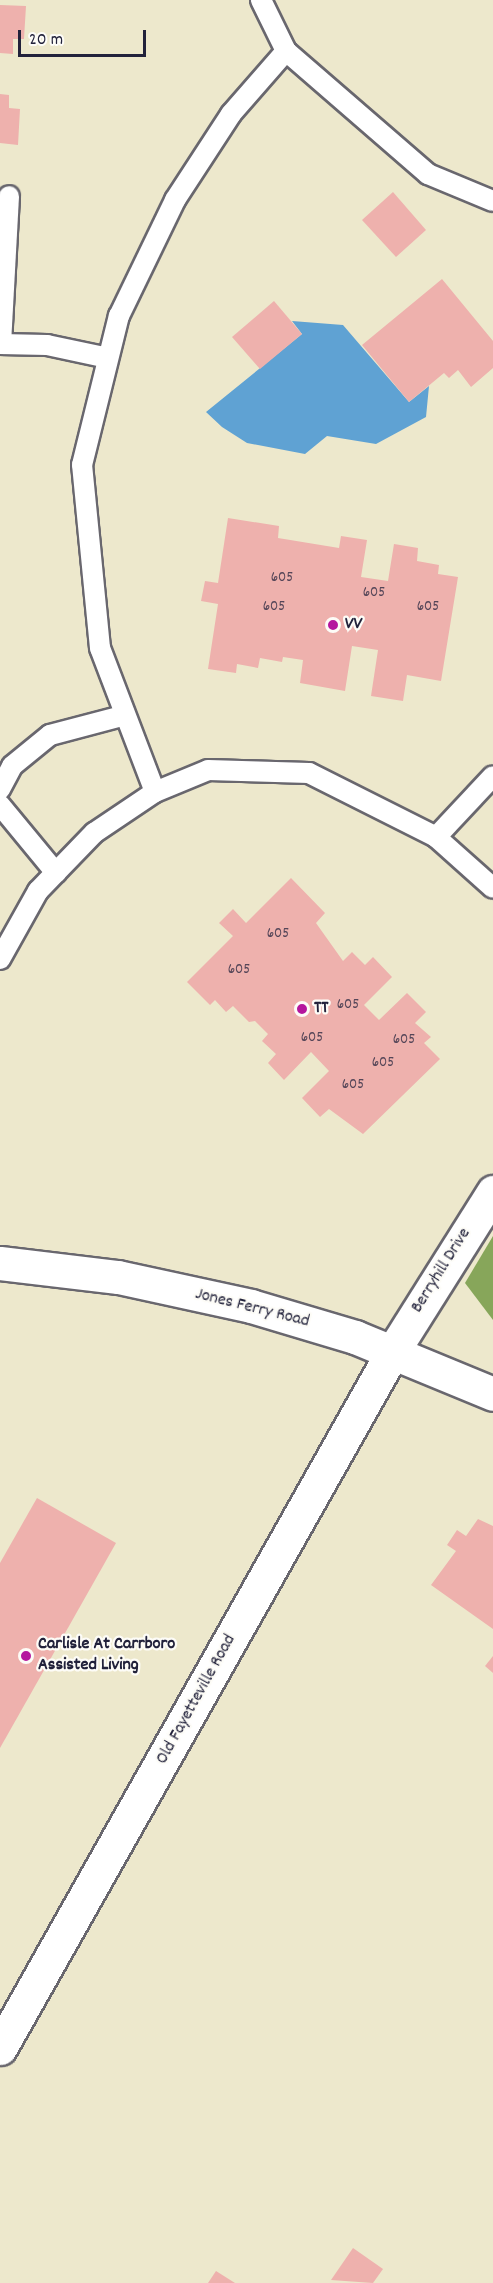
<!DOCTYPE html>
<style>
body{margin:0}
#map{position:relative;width:493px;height:2283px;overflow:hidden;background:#ede8cc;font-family:Dekko,sans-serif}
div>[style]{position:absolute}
.forest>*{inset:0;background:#87a65a}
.water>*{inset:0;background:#5fa2d3}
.building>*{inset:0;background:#eeb1ad}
.roads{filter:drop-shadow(2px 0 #69676e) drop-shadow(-2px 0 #69676e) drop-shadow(0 2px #69676e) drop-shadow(0 -2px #69676e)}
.service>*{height:20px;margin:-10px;padding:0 10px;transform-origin:10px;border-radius:10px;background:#fff}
.minor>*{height:33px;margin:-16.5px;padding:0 16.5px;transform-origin:16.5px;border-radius:16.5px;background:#fff}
.tertiary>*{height:33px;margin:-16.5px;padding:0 16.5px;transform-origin:16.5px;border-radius:16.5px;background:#fff}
.dots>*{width:16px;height:16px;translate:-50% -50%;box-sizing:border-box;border:3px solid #fdfcf7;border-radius:50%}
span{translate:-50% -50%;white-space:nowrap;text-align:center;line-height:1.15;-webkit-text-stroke:4.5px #fdfcf7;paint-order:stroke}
.number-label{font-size:15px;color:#554658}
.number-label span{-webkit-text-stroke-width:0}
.poi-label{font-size:18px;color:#22223b;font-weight:700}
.left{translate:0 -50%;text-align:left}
.street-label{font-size:18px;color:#22223b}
.scale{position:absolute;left:18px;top:30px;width:128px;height:27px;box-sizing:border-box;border:3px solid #22223b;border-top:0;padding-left:8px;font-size:18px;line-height:21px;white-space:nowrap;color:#22223b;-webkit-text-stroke:4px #fdfcf7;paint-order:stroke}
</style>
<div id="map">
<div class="forest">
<div style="clip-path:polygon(493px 1236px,493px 1320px,465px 1283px)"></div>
</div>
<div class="water">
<div style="clip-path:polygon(292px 321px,343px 325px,409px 402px,429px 386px,426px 417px,376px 444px,327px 436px,305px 454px,247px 443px,222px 427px,206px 412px,302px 334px)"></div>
</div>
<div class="building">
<div style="clip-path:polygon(0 5px,26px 6px,24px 39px,13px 39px,13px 54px,0 53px)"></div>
<div style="clip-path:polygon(0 94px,9px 95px,9px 108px,20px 109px,18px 145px,0 143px)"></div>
<div style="clip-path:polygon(393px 192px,426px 230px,396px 257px,362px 220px)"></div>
<div style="clip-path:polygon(442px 279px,493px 341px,493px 368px,471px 387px,458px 370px,449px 378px,444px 373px,409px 402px,362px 345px)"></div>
<div style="clip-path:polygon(274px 301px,302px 334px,260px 369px,232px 337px)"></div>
<div style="clip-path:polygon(228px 518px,279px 526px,278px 538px,339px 548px,341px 536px,367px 540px,361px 577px,388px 581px,394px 544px,418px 548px,417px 561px,439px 565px,438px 574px,458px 577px,441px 681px,407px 675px,403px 701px,371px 696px,378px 650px,352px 646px,345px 691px,300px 683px,303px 660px,283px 657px,282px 662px,260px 658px,258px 668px,237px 664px,236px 673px,208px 669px,218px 604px,201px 601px,205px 581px,218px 583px)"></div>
<div style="clip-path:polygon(291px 878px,325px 913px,316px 923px,343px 961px,352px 952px,365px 965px,373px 957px,392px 977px,364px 1005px,379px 1020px,407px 993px,426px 1012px,415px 1023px,431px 1037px,424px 1043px,440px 1059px,363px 1134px,329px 1109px,320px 1117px,302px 1098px,329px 1071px,311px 1052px,284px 1080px,268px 1063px,276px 1054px,262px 1041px,268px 1034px,255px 1021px,249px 1022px,233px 1006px,226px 1012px,215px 1000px,210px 1005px,187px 982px,233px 936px,219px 923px,233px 909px,246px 923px)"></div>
<div style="clip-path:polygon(37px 1498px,116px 1543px,0 1748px,0 1563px)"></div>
<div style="clip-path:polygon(478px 1519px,493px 1526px,493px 1629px,431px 1585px,456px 1551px,447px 1545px,457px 1530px,466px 1536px)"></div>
<div style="clip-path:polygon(493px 1656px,493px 1673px,485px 1666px)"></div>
<div style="clip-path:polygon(353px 2248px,383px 2269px,373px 2283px,331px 2280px)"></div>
<div style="clip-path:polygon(216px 2271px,235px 2283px,208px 2283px)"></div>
</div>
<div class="roads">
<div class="service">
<div style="left:261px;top:0;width:57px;rotate:63.9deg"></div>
<div style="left:286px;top:51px;width:188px;rotate:40.9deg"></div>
<div style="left:428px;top:174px;width:70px;rotate:22.6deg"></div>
<div style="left:0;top:344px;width:47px;rotate:1.2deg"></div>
<div style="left:47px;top:345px;width:62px;rotate:12deg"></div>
<div style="left:1px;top:344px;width:148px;rotate:-86.9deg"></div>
<div style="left:0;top:789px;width:26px;rotate:-62deg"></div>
<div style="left:12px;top:766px;width:49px;rotate:-39.2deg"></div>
<div style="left:50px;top:735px;width:74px;rotate:-14.8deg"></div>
<div style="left:155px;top:792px;width:154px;rotate:-110.9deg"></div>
<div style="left:100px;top:648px;width:184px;rotate:-95.6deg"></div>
<div style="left:82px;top:465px;width:154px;rotate:-76.1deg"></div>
<div style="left:119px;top:316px;width:129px;rotate:-64.2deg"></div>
<div style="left:175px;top:200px;width:103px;rotate:-56.9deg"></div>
<div style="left:231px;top:114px;width:84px;rotate:-48.9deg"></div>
<div style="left:0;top:805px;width:88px;rotate:50.5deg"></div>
<div style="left:436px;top:837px;width:83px;rotate:-46.9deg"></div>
<div style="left:0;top:959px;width:78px;rotate:-60.8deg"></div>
<div style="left:38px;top:891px;width:81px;rotate:-46deg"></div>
<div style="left:94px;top:833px;width:73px;rotate:-33.9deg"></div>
<div style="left:155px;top:792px;width:57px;rotate:-22.5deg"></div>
<div style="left:208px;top:770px;width:101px;rotate:1.7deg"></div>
<div style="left:309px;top:773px;width:142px;rotate:26.7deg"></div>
<div style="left:436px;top:837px;width:76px;rotate:41.8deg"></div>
</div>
<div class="minor">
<div style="left:393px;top:1351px;width:188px;rotate:-57.8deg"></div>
</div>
<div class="tertiary">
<div style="left:0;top:1263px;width:119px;rotate:6.8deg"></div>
<div style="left:118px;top:1277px;width:136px;rotate:12.3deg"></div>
<div style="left:251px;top:1306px;width:109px;rotate:16.6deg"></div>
<div style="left:355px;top:1337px;width:149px;rotate:22.4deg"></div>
<div style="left:0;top:2048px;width:800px;rotate:-60.58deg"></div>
</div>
</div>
<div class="dots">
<div style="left:333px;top:625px;background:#b5179e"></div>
<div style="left:302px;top:1009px;background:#b5179e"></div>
<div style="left:26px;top:1656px;background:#b5179e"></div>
</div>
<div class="number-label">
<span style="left:282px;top:579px">605</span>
<span style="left:374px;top:594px">605</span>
<span style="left:274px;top:608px">605</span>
<span style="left:428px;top:608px">605</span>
<span style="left:278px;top:935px">605</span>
<span style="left:239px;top:971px">605</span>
<span style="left:348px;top:1006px">605</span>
<span style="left:312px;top:1039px">605</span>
<span style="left:404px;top:1041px">605</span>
<span style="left:383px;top:1064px">605</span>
<span style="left:353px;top:1086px">605</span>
</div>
<div class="poi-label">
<span class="left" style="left:345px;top:625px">VV</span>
<span class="left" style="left:314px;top:1009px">TT</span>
<span class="left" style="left:38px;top:1656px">Carlisle At Carrboro<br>Assisted Living</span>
</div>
<div class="street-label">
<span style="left:442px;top:1271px;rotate:-58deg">Berryhill Drive</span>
<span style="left:252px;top:1309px;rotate:14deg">Jones Ferry Road</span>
<span style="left:197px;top:1700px;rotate:-61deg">Old Fayetteville Road</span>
</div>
<div class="scale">20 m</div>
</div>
